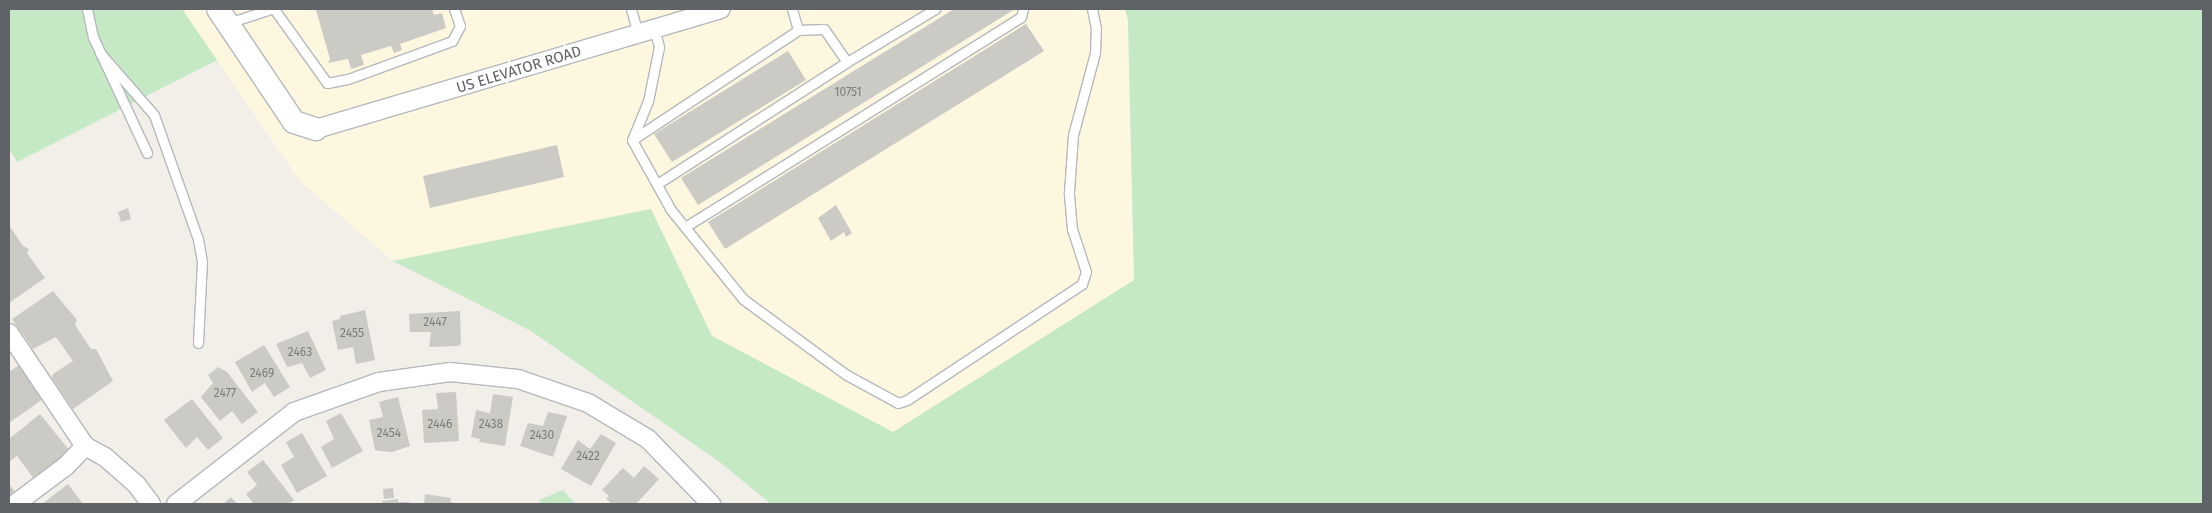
<!DOCTYPE html>
<style>
body{margin:0}
#map{position:relative;width:2212px;height:513px;overflow:hidden;background:#f1efe8;font-family:"Fira Sans",sans-serif}
div>[style]{position:absolute}
.commercial>*{inset:0;background:#fef7e0}
.green>*{inset:0;background:#c5e8c5}
.building>*{inset:0;background:#cccac5}
.roads{filter:drop-shadow(1px 0 #b5b8bc) drop-shadow(-1px 0 #b5b8bc) drop-shadow(0 1px #b5b8bc) drop-shadow(0 -1px #b5b8bc)}
.service>*{height:9px;margin:-4.5px;padding:0 4.5px;transform-origin:4.5px;border-radius:4.5px;background:#fff}
.minor>*{height:18px;margin:-9px;padding:0 9px;transform-origin:9px;border-radius:9px;background:#fff}
.tertiary>*{height:22px;margin:-11px;padding:0 11px;transform-origin:11px;border-radius:11px;background:#fff}
span{translate:-50% -50%;white-space:nowrap;text-align:center;line-height:1.15;-webkit-text-stroke:5px #fff;paint-order:stroke}
.number-label{font-size:12px;color:#7a7d7f}
.number-label span{-webkit-text-stroke-width:0}
.street-label{font-size:15px;color:#5f6368}
.frame{position:absolute;inset:0;border:10px solid #5f6368;pointer-events:none}
</style>
<div id="map">
<div class="commercial">
<div style="clip-path:polygon(182px 9px,1125px 9px,1128px 20px,1134px 280px,893px 432px,712px 336px,651px 209px,393px 261px,300px 181px)"></div>
</div>
<div class="green">
<div style="clip-path:polygon(9px 9px,182px 9px,217px 60px,17px 162px,9px 149px)"></div>
<div style="clip-path:polygon(1125px 9px,2203px 9px,2203px 504px,771px 504px,721px 463px,531px 331px,393px 261px,651px 209px,712px 336px,893px 432px,1134px 280px,1128px 20px)"></div>
<div style="clip-path:polygon(563px 490px,575px 504px,542px 504px,539px 500px)"></div>
</div>
<div class="building">
<div style="clip-path:polygon(321px 9px,432px 9px,434px 15px,442px 13px,446px 28px,400px 44px,402px 50px,394px 53px,391px 46px,361px 55px,364px 65px,351px 69px,348px 59px,328px 63px,330px 59px,316px 10px)"></div>
<div style="clip-path:polygon(954px 9px,1015px 9px,698px 205px,681px 178px)"></div>
<div style="clip-path:polygon(1026px 24px,1044px 51px,725px 249px,708px 222px)"></div>
<div style="clip-path:polygon(788px 51px,806px 80px,672px 162px,654px 134px)"></div>
<div style="clip-path:polygon(557px 145px,564px 177px,430px 208px,423px 176px)"></div>
<div style="clip-path:polygon(836px 205px,852px 233px,846px 237px,844px 232px,831px 241px,818px 218px)"></div>
<div style="clip-path:polygon(128px 208px,131px 219px,121px 222px,118px 212px)"></div>
<div style="clip-path:polygon(9px 225px,23px 246px,29px 249px,27px 253px,45px 278px,9px 303px)"></div>
<div style="clip-path:polygon(53px 291px,77px 320px,75px 325px,91px 349px,96px 349px,113px 381px,73px 409px,52px 378px,53px 374px,73px 361px,56px 337px,33px 349px,12px 319px)"></div>
<div style="clip-path:polygon(365px 310px,375px 360px,356px 364px,353px 347px,338px 350px,332px 321px,340px 319px,340px 316px)"></div>
<div style="clip-path:polygon(460px 311px,461px 344px,458px 346px,429px 347px,431px 332px,410px 332px,409px 314px)"></div>
<div style="clip-path:polygon(308px 331px,326px 370px,310px 378px,302px 363px,287px 367px,276px 344px)"></div>
<div style="clip-path:polygon(264px 345px,290px 387px,274px 397px,265px 383px,252px 392px,235px 362px)"></div>
<div style="clip-path:polygon(19px 365px,43px 399px,9px 423px,9px 372px)"></div>
<div style="clip-path:polygon(218px 367px,227px 372px,258px 412px,242px 424px,232px 411px,220px 421px,201px 397px,213px 383px,208px 375px)"></div>
<div style="clip-path:polygon(456px 392px,459px 441px,424px 443px,422px 410px,438px 409px,436px 393px)"></div>
<div style="clip-path:polygon(493px 394px,513px 397px,505px 446px,479px 442px,480px 439px,471px 437px,476px 410px,490px 413px)"></div>
<div style="clip-path:polygon(398px 397px,410px 446px,392px 452px,379px 451px,375px 450px,369px 420px,383px 417px,379px 402px)"></div>
<div style="clip-path:polygon(192px 399px,223px 438px,208px 450px,197px 437px,186px 448px,164px 420px)"></div>
<div style="clip-path:polygon(548px 412px,567px 416px,553px 457px,520px 446px,528px 423px,543px 426px)"></div>
<div style="clip-path:polygon(341px 413px,363px 451px,332px 468px,321px 447px,334px 439px,326px 421px)"></div>
<div style="clip-path:polygon(40px 414px,70px 451px,34px 479px,17px 456px,9px 462px,9px 439px)"></div>
<div style="clip-path:polygon(302px 433px,327px 476px,297px 493px,281px 465px,294px 457px,286px 442px)"></div>
<div style="clip-path:polygon(601px 434px,616px 443px,591px 486px,561px 469px,578px 440px,590px 449px)"></div>
<div style="clip-path:polygon(263px 460px,294px 500px,288px 504px,254px 504px,246px 494px,257px 485px,247px 472px)"></div>
<div style="clip-path:polygon(644px 466px,659px 479px,636px 504px,612px 504px,606px 499px,609px 496px,602px 490px,621px 470px,623px 468px,634px 478px)"></div>
<div style="clip-path:polygon(9px 484px,15px 492px,9px 496px)"></div>
<div style="clip-path:polygon(68px 484px,83px 504px,42px 504px)"></div>
<div style="clip-path:polygon(393px 488px,394px 498px,384px 499px,383px 489px)"></div>
<div style="clip-path:polygon(425px 494px,451px 498px,450px 502px,461px 504px,424px 504px)"></div>
<div style="clip-path:polygon(231px 497px,237px 504px,223px 504px)"></div>
<div style="clip-path:polygon(398px 499px,398px 502px,409px 502px,409px 504px,383px 504px,382px 501px)"></div>
</div>
<div class="roads">
<div class="service">
<div style="left:87px;top:9px;width:29px;rotate:78deg"></div>
<div style="left:93px;top:37px;width:128px;rotate:65deg"></div>
<div style="left:274px;top:9px;width:91px;rotate:54.4deg"></div>
<div style="left:327px;top:83px;width:21px;rotate:-11deg"></div>
<div style="left:348px;top:79px;width:111px;rotate:-20.1deg"></div>
<div style="left:452px;top:41px;width:17px;rotate:-62deg"></div>
<div style="left:460px;top:26px;width:18px;rotate:-109deg"></div>
<div style="left:631px;top:9px;width:26px;rotate:74deg"></div>
<div style="left:228px;top:23px;width:45px;rotate:-18deg"></div>
<div style="left:654px;top:29px;width:19px;rotate:74deg"></div>
<div style="left:659px;top:47px;width:55px;rotate:101.5deg"></div>
<div style="left:648px;top:101px;width:42px;rotate:112.3deg"></div>
<div style="left:632px;top:140px;width:80px;rotate:60.9deg"></div>
<div style="left:671px;top:210px;width:114px;rotate:51deg"></div>
<div style="left:743px;top:299px;width:127px;rotate:36.3deg"></div>
<div style="left:845px;top:374px;width:60px;rotate:28.7deg"></div>
<div style="left:898px;top:403px;width:9px;rotate:-18deg"></div>
<div style="left:907px;top:400px;width:210px;rotate:-33.5deg"></div>
<div style="left:1082px;top:284px;width:13px;rotate:-72deg"></div>
<div style="left:1086px;top:272px;width:45px;rotate:-108deg"></div>
<div style="left:1072px;top:229px;width:37px;rotate:-95deg"></div>
<div style="left:1069px;top:192px;width:57px;rotate:-86deg"></div>
<div style="left:1073px;top:135px;width:85px;rotate:-75deg"></div>
<div style="left:1095px;top:53px;width:24px;rotate:-88deg"></div>
<div style="left:1096px;top:29px;width:20px;rotate:-101deg"></div>
<div style="left:100px;top:53px;width:82px;rotate:48.9deg"></div>
<div style="left:154px;top:115px;width:132px;rotate:70.5deg"></div>
<div style="left:198px;top:239px;width:22px;rotate:80deg"></div>
<div style="left:202px;top:261px;width:82px;rotate:92.8deg"></div>
<div style="left:847px;top:62px;width:103px;rotate:-31.1deg"></div>
<div style="left:632px;top:140px;width:199px;rotate:-33.5deg"></div>
<div style="left:798px;top:30px;width:22px;rotate:-106deg"></div>
<div style="left:657px;top:184px;width:226px;rotate:-32.7deg"></div>
<div style="left:847px;top:62px;width:40px;rotate:-124.9deg"></div>
<div style="left:824px;top:29px;width:26px;rotate:178deg"></div>
<div style="left:685px;top:227px;width:396px;rotate:-32deg"></div>
<div style="left:1021px;top:17px;width:8px;rotate:-76deg"></div>
</div>
<div class="minor">
<div style="left:316px;top:129px;width:422px;rotate:-16.5deg"></div>
<div style="left:9px;top:333px;width:136px;rotate:56.1deg"></div>
<div style="left:85px;top:446px;width:23px;rotate:29deg"></div>
<div style="left:105px;top:457px;width:41px;rotate:41.1deg"></div>
<div style="left:136px;top:484px;width:25px;rotate:53deg"></div>
<div style="left:15px;top:504px;width:64px;rotate:-36.7deg"></div>
<div style="left:66px;top:466px;width:28px;rotate:-46deg"></div>
<div style="left:176px;top:504px;width:150px;rotate:-37.9deg"></div>
<div style="left:294px;top:412px;width:90px;rotate:-19.4deg"></div>
<div style="left:379px;top:382px;width:72px;rotate:-8deg"></div>
<div style="left:450px;top:372px;width:68px;rotate:5.9deg"></div>
<div style="left:518px;top:379px;width:74px;rotate:18.9deg"></div>
<div style="left:588px;top:403px;width:70px;rotate:31deg"></div>
<div style="left:648px;top:439px;width:91px;rotate:45.9deg"></div>
</div>
<div class="tertiary">
<div style="left:218px;top:9px;width:136px;rotate:56.1deg"></div>
<div style="left:294px;top:122px;width:23px;rotate:18deg"></div>
</div>
</div>
<div class="number-label">
<span style="left:848px;top:93px">10751</span>
<span style="left:435px;top:323px">2447</span>
<span style="left:352px;top:334px">2455</span>
<span style="left:300px;top:353px">2463</span>
<span style="left:262px;top:374px">2469</span>
<span style="left:225px;top:394px">2477</span>
<span style="left:440px;top:425px">2446</span>
<span style="left:491px;top:425px">2438</span>
<span style="left:389px;top:434px">2454</span>
<span style="left:542px;top:436px">2430</span>
<span style="left:588px;top:457px">2422</span>
</div>
<div class="street-label">
<span style="left:519px;top:70px;rotate:-17deg">US ELEVATOR ROAD</span>
</div>
<div class="frame"></div>
</div>
